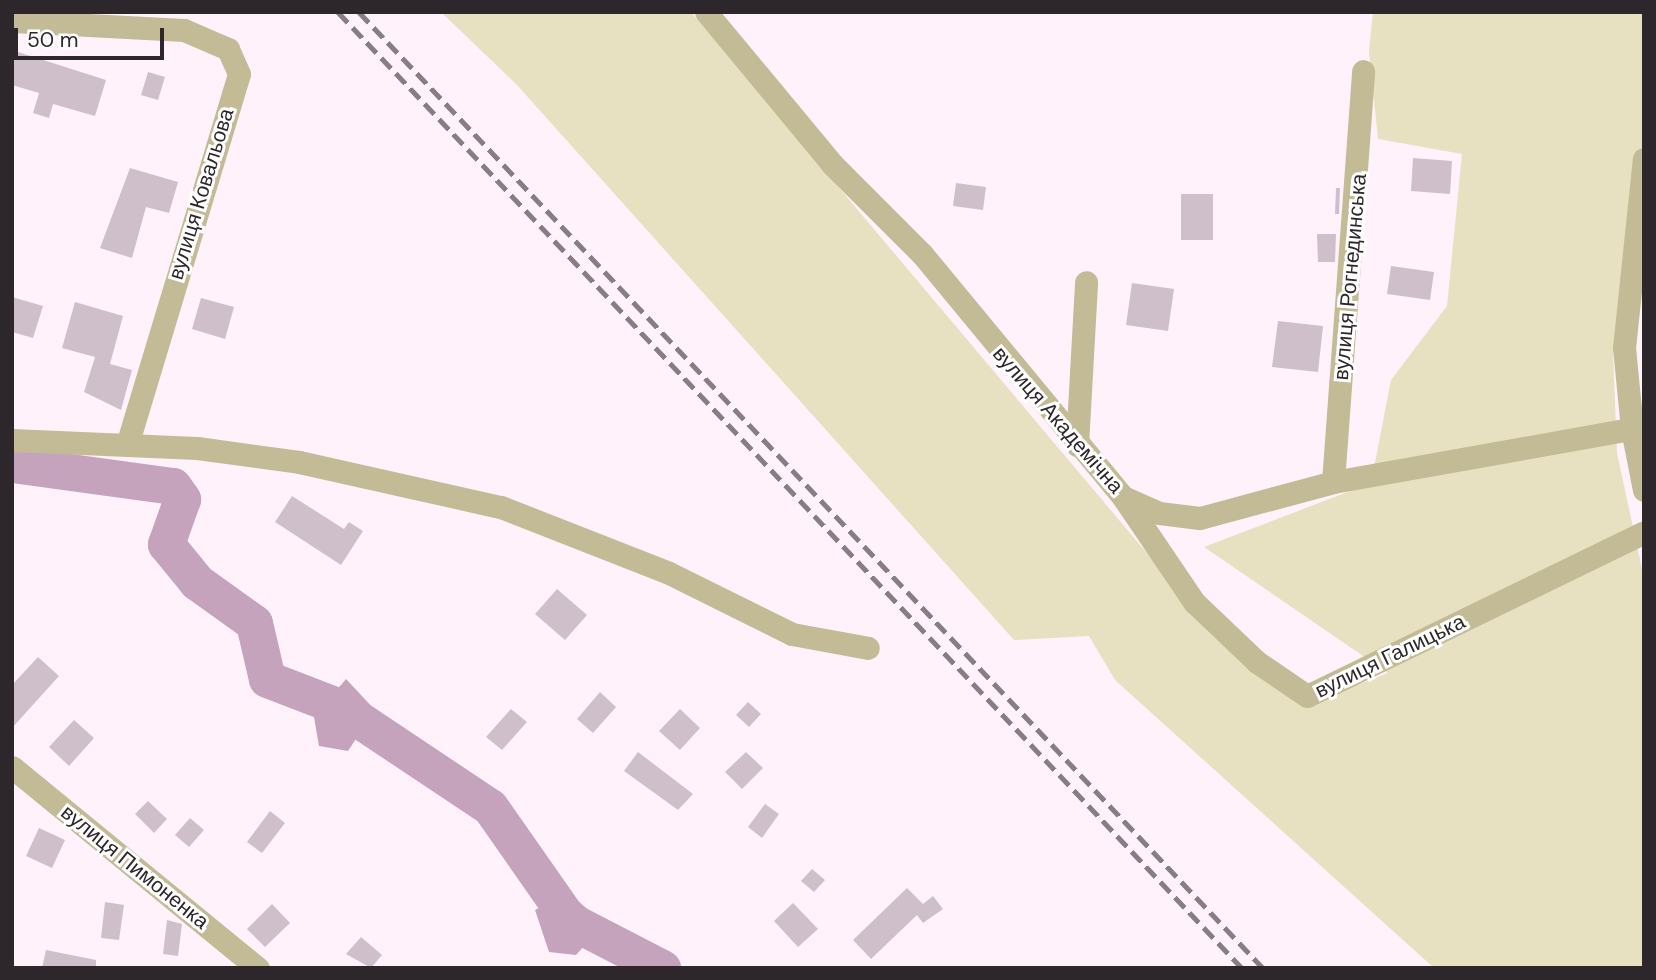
<!DOCTYPE html>
<meta charset="utf-8">
<style>
body{margin:0}
#map{position:relative;width:1656px;height:980px;overflow:hidden;background:#fff2fb;font-family:"DM Sans",sans-serif}
div>[style]{position:absolute}
.green>*{inset:0;background:#e7e1c2}
.water>*{inset:0;background:#c6a3bd}
.river>*{height:37px;margin:-18.5px;padding:0 18.5px;transform-origin:18.5px;border-radius:18.5px;background:#c6a3bd}
.building>*{inset:0;background:#cfbfcb}
.minor>*{height:23px;margin:-11.5px;padding:0 11.5px;transform-origin:11.5px;border-radius:11.5px;background:#c2bb95}
.rail>*{height:5px;margin-top:-2.5px;transform-origin:0;background:repeating-linear-gradient(90deg,#877e85 0 14px,transparent 0 21px)}
span{translate:-50% -50%;white-space:nowrap;text-align:center;line-height:1.15;-webkit-text-stroke:6px #fff;paint-order:stroke}
.street-label{font-size:21px;color:#2d272b}
.frame{position:absolute;inset:0;border:14px solid #2d272b;pointer-events:none}
.scale{position:absolute;left:14px;top:28px;width:150px;height:32px;box-sizing:border-box;border:4px solid #2d272b;border-top:0;padding-left:9px;font-size:21px;line-height:24px;white-space:nowrap;color:#2d272b;-webkit-text-stroke:5px #fff;paint-order:stroke}
</style>
<div id="map">
<div class="green">
<div style="clip-path:polygon(441px 12px,691px 12px,1221px 641px,1306px 705px,1388px 673px,1204px 547px,1371px 483px,1391px 380px,1447px 306px,1462px 154px,1378px 139px,1369px 51px,1373px 12px,1644px 12px,1644px 164px,1613px 351px,1617px 453px,1644px 578px,1644px 968px,1434px 968px,1115px 680px,1089px 636px,1014px 640px,517px 85px)"></div>
</div>
<div class="water">
<div style="clip-path:polygon(346px 679px,375px 710px,348px 751px,319px 746px,314px 717px)"></div>
<div style="clip-path:polygon(568px 892px,604px 924px,576px 955px,549px 952px,535px 910px)"></div>
</div>
<div class="river">
<div style="left:12px;top:464px;width:162px;rotate:7.8deg"></div>
<div style="left:173px;top:486px;width:16px;rotate:55deg"></div>
<div style="left:182px;top:499px;width:48px;rotate:109.6deg"></div>
<div style="left:166px;top:544px;width:49px;rotate:50.8deg"></div>
<div style="left:197px;top:582px;width:70px;rotate:35.7deg"></div>
<div style="left:254px;top:623px;width:57px;rotate:76.9deg"></div>
<div style="left:267px;top:679px;width:78px;rotate:21deg"></div>
<div style="left:340px;top:707px;width:180px;rotate:33.7deg"></div>
<div style="left:490px;top:807px;width:138px;rotate:55deg"></div>
<div style="left:569px;top:920px;width:105px;rotate:27.3deg"></div>
</div>
<div class="building">
<div style="clip-path:polygon(15px 51px,106px 80px,95px 116px,53px 104px,49px 118px,33px 113px,39px 93px,12px 85px)"></div>
<div style="clip-path:polygon(148px 72px,165px 77px,158px 100px,141px 95px)"></div>
<div style="clip-path:polygon(1413px 158px,1452px 161px,1450px 194px,1411px 191px)"></div>
<div style="clip-path:polygon(130px 168px,178px 182px,169px 213px,146px 207px,132px 258px,100px 248px)"></div>
<div style="clip-path:polygon(956px 183px,986px 187px,983px 210px,953px 206px)"></div>
<div style="clip-path:polygon(1336px 188px,1340px 188px,1339px 214px,1335px 214px)"></div>
<div style="clip-path:polygon(1181px 194px,1213px 194px,1213px 240px,1181px 240px)"></div>
<div style="clip-path:polygon(1317px 234px,1336px 234px,1335px 262px,1318px 262px)"></div>
<div style="clip-path:polygon(1391px 266px,1434px 272px,1430px 300px,1387px 294px)"></div>
<div style="clip-path:polygon(1132px 283px,1174px 289px,1168px 331px,1126px 325px)"></div>
<div style="clip-path:polygon(12px 297px,43px 306px,33px 338px,12px 332px)"></div>
<div style="clip-path:polygon(201px 298px,234px 307px,225px 339px,192px 329px)"></div>
<div style="clip-path:polygon(75px 302px,123px 316px,110px 364px,132px 370px,121px 410px,84px 392px,95px 357px,62px 348px)"></div>
<div style="clip-path:polygon(1278px 321px,1323px 326px,1318px 372px,1272px 367px)"></div>
<div style="clip-path:polygon(292px 496px,344px 529px,349px 522px,363px 531px,341px 565px,275px 522px)"></div>
<div style="clip-path:polygon(557px 589px,587px 615px,565px 640px,535px 614px)"></div>
<div style="clip-path:polygon(38px 657px,59px 676px,12px 728px,12px 685px)"></div>
<div style="clip-path:polygon(600px 692px,616px 707px,593px 733px,577px 719px)"></div>
<div style="clip-path:polygon(748px 702px,761px 714px,749px 727px,736px 715px)"></div>
<div style="clip-path:polygon(511px 709px,527px 722px,502px 750px,486px 737px)"></div>
<div style="clip-path:polygon(680px 709px,700px 728px,680px 750px,659px 731px)"></div>
<div style="clip-path:polygon(74px 720px,94px 738px,69px 766px,49px 747px)"></div>
<div style="clip-path:polygon(638px 752px,693px 794px,678px 810px,624px 771px)"></div>
<div style="clip-path:polygon(746px 752px,763px 768px,742px 789px,725px 772px)"></div>
<div style="clip-path:polygon(148px 801px,167px 819px,154px 833px,135px 814px)"></div>
<div style="clip-path:polygon(765px 804px,779px 814px,762px 838px,748px 827px)"></div>
<div style="clip-path:polygon(270px 811px,285px 823px,262px 853px,247px 842px)"></div>
<div style="clip-path:polygon(190px 818px,204px 830px,189px 847px,175px 835px)"></div>
<div style="clip-path:polygon(39px 828px,65px 840px,52px 868px,26px 856px)"></div>
<div style="clip-path:polygon(812px 869px,825px 880px,814px 892px,801px 881px)"></div>
<div style="clip-path:polygon(907px 888px,923px 904px,933px 896px,943px 909px,923px 923px,917px 915px,871px 959px,853px 940px)"></div>
<div style="clip-path:polygon(105px 902px,124px 905px,119px 940px,101px 938px)"></div>
<div style="clip-path:polygon(793px 903px,818px 929px,798px 947px,774px 921px)"></div>
<div style="clip-path:polygon(272px 904px,290px 923px,265px 947px,247px 929px)"></div>
<div style="clip-path:polygon(167px 920px,182px 924px,178px 956px,163px 954px)"></div>
<div style="clip-path:polygon(361px 937px,382px 955px,371px 968px,346px 954px)"></div>
<div style="clip-path:polygon(46px 950px,96px 960px,96px 968px,42px 968px)"></div>
</div>
<div class="minor">
<div style="left:706px;top:12px;width:197px;rotate:50.3deg"></div>
<div style="left:832px;top:164px;width:127px;rotate:45deg"></div>
<div style="left:922px;top:254px;width:315px;rotate:50.4deg"></div>
<div style="left:1123px;top:497px;width:39px;rotate:24deg"></div>
<div style="left:1159px;top:513px;width:41px;rotate:7deg"></div>
<div style="left:1200px;top:518px;width:138px;rotate:-15.1deg"></div>
<div style="left:1333px;top:482px;width:304px;rotate:-10.1deg"></div>
<div style="left:1632px;top:429px;width:81px;rotate:-95.6deg"></div>
<div style="left:1624px;top:348px;width:190px;rotate:-84deg"></div>
<div style="left:12px;top:21px;width:172px;rotate:3deg"></div>
<div style="left:184px;top:30px;width:48px;rotate:23.4deg"></div>
<div style="left:228px;top:49px;width:27px;rotate:66deg"></div>
<div style="left:239px;top:74px;width:384px;rotate:106.8deg"></div>
<div style="left:1644px;top:425px;width:13px;rotate:162deg"></div>
<div style="left:1632px;top:429px;width:62px;rotate:78.9deg"></div>
<div style="left:12px;top:440px;width:185px;rotate:2.5deg"></div>
<div style="left:197px;top:448px;width:103px;rotate:7.8deg"></div>
<div style="left:299px;top:462px;width:207px;rotate:12.6deg"></div>
<div style="left:501px;top:507px;width:180px;rotate:21.4deg"></div>
<div style="left:669px;top:573px;width:137px;rotate:26.4deg"></div>
<div style="left:792px;top:634px;width:77px;rotate:10.4deg"></div>
<div style="left:1077px;top:445px;width:163px;rotate:-86.8deg"></div>
<div style="left:1333px;top:482px;width:412px;rotate:-85.8deg"></div>
<div style="left:1125px;top:500px;width:123px;rotate:55.9deg"></div>
<div style="left:1194px;top:602px;width:87px;rotate:43.6deg"></div>
<div style="left:1257px;top:662px;width:60px;rotate:34.2deg"></div>
<div style="left:1307px;top:696px;width:375px;rotate:-25.9deg"></div>
<div style="left:12px;top:767px;width:318px;rotate:39.3deg"></div>
</div>
<div class="rail">
<div style="left:338px;top:12px;width:1316px;rotate:46.6deg"></div>
<div style="left:359px;top:12px;width:1316px;rotate:46.6deg"></div>
</div>
<div class="street-label">
<span style="left:201px;top:194px;rotate:-73deg">вулиця Ковальова</span>
<span style="left:1350px;top:277px;rotate:-85deg">вулиця Рогнединська</span>
<span style="left:1058px;top:420px;rotate:49deg">вулиця Академічна</span>
<span style="left:1390px;top:656px;rotate:-26deg">вулиця Галицька</span>
<span style="left:135px;top:867px;rotate:39deg">вулиця Пимоненка</span>
</div>
<div class="frame"></div>
<div class="scale">50 m</div>
</div>
